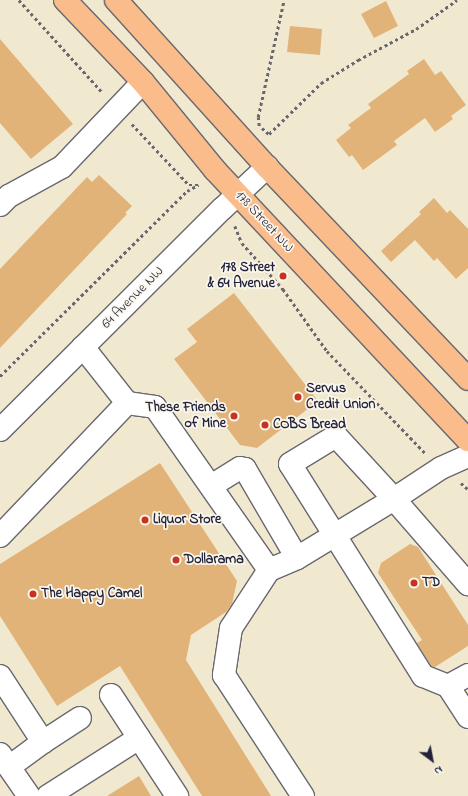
<!DOCTYPE html>
<style>
body{margin:0}
#map{position:relative;width:468px;height:796px;overflow:hidden;background:#f0e9d0;font-family:"Indie Flower",sans-serif}
div>[style]{position:absolute}
.building>*{inset:0;background:#e2b379}
.path>*{height:2.5px;margin-top:-1.25px;transform-origin:0;background:repeating-linear-gradient(90deg,#6a686f 0 3px,transparent 0 6px)}
.roads{filter:drop-shadow(1px 0 #6a686f) drop-shadow(-1px 0 #6a686f) drop-shadow(0 1px #6a686f) drop-shadow(0 -1px #6a686f)}
.minor>*{height:22px;margin:-11px;padding:0 11px;transform-origin:11px;border-radius:11px;background:#fff}
.major>*{height:22px;margin:-11px;padding:0 11px;transform-origin:11px;border-radius:11px;background:#f9bc8a}
.dots>*{width:11px;height:11px;translate:-50% -50%;box-sizing:border-box;border:2px solid #fbf7ec;border-radius:50%}
span{translate:-50% -50%;white-space:nowrap;text-align:center;line-height:1.15;-webkit-text-stroke:3.5px #fbf7ec;paint-order:stroke}
.street-label{font-size:14px;color:#22223b}
.poi-label{font-size:14px;color:#22223b;font-weight:700}
.right{translate:-100% -50%;text-align:right}
.left{translate:0 -50%;text-align:left}
.north{position:absolute;left:412px;top:740px;width:40px;height:40px;-webkit-text-stroke:3px #fbf7ec;paint-order:stroke;rotate:148deg;font-size:11px;font-weight:700;line-height:16px;text-align:center;color:#22223b}
.north::after{content:'';display:block;margin:auto;width:14px;height:18px;background:#22223b;clip-path:polygon(50% 0,100% 100%,50% 72%,0 100%)}
</style>
<div id="map">
<div class="building">
<div style="clip-path:polygon(386px 1px,398px 26px,374px 38px,361px 14px)"></div>
<div style="clip-path:polygon(290px 26px,322px 29px,320px 55px,287px 52px)"></div>
<div style="clip-path:polygon(0 39px,73px 124px,31px 159px,0 123px)"></div>
<div style="clip-path:polygon(424px 59px,435px 75px,441px 71px,466px 105px,451px 116px,453px 119px,435px 132px,425px 118px,394px 141px,397px 145px,363px 170px,352px 155px,349px 157px,336px 140px,351px 128px,348px 125px,371px 108px,368px 104px,409px 74px,407px 71px)"></div>
<div style="clip-path:polygon(99px 175px,132px 206px,125px 213px,127px 214px,0 348px,0 269px,87px 177px,92px 182px)"></div>
<div style="clip-path:polygon(434px 198px,447px 213px,450px 210px,468px 229px,468px 268px,456px 279px,437px 258px,434px 261px,415px 240px,391px 262px,381px 251px,421px 214px,419px 212px)"></div>
<div style="clip-path:polygon(234px 293px,318px 401px,257px 448px,240px 445px,174px 359px,197px 342px,187px 329px)"></div>
<div style="clip-path:polygon(160px 463px,237px 581px,232px 604px,226px 612px,191px 635px,186px 660px,271px 796px,202px 796px,120px 666px,57px 706px,0 616px,0 564px)"></div>
<div style="clip-path:polygon(410px 544px,418px 547px,468px 625px,468px 646px,435px 667px,431px 666px,417px 643px,422px 640px,378px 573px,381px 563px)"></div>
<div style="clip-path:polygon(139px 776px,151px 796px,107px 796px)"></div>
</div>
<div class="path">
<div style="left:19px;top:0;width:125px;rotate:47.9deg"></div>
<div style="left:132px;top:124px;width:83px;rotate:46.9deg"></div>
<div style="left:189px;top:185px;width:10px"></div>
<div style="left:259px;top:126px;width:9px;rotate:-96deg"></div>
<div style="left:258px;top:117px;width:120px;rotate:-77.5deg"></div>
<div style="left:262px;top:128px;width:9px;rotate:41deg"></div>
<div style="left:269px;top:134px;width:73px;rotate:-44.4deg"></div>
<div style="left:321px;top:83px;width:44px;rotate:-31.9deg"></div>
<div style="left:358px;top:60px;width:66px;rotate:-28.1deg"></div>
<div style="left:416px;top:29px;width:50px;rotate:-35.3deg"></div>
<div style="left:235px;top:226px;width:18px;rotate:68deg"></div>
<div style="left:242px;top:243px;width:62px;rotate:48.3deg"></div>
<div style="left:283px;top:289px;width:76px;rotate:54.6deg"></div>
<div style="left:327px;top:351px;width:143px;rotate:46.1deg"></div>
<div style="left:0;top:376px;width:263px;rotate:-44.7deg"></div>
<div style="left:187px;top:191px;width:13px;rotate:-29deg"></div>
<div style="left:461px;top:483px;width:9px;rotate:41deg"></div>
</div>
<div class="roads">
<div class="minor">
<div style="left:0;top:205px;width:13px;rotate:-45deg"></div>
<div style="left:9px;top:196px;width:60px;rotate:-28.7deg"></div>
<div style="left:62px;top:167px;width:117px;rotate:-46.4deg"></div>
<div style="left:83px;top:347px;width:71px;rotate:51.8deg"></div>
<div style="left:127px;top:403px;width:28px;rotate:8deg"></div>
<div style="left:155px;top:407px;width:199px;rotate:55deg"></div>
<div style="left:269px;top:570px;width:30px;rotate:-23deg"></div>
<div style="left:297px;top:558px;width:114px;rotate:-31.3deg"></div>
<div style="left:394px;top:499px;width:113px;rotate:49deg"></div>
<div style="left:0;top:430px;width:313px;rotate:-44.9deg"></div>
<div style="left:222px;top:209px;width:62px;rotate:-43deg"></div>
<div style="left:211px;top:486px;width:34px;rotate:-32deg"></div>
<div style="left:240px;top:468px;width:5px;rotate:11deg"></div>
<div style="left:245px;top:469px;width:103px;rotate:59.7deg"></div>
<div style="left:0;top:536px;width:184px;rotate:-46.3deg"></div>
<div style="left:269px;top:570px;width:69px;rotate:123.2deg"></div>
<div style="left:231px;top:628px;width:48px;rotate:98.5deg"></div>
<div style="left:224px;top:675px;width:145px;rotate:56.9deg"></div>
<div style="left:468px;top:675px;width:23px;rotate:151deg"></div>
<div style="left:448px;top:686px;width:37px;rotate:57deg"></div>
<div style="left:0;top:676px;width:79px;rotate:56.9deg"></div>
<div style="left:43px;top:742px;width:44px;rotate:-33deg"></div>
<div style="left:448px;top:686px;width:27px;rotate:-158deg"></div>
<div style="left:423px;top:676px;width:250px;rotate:-122.1deg"></div>
<div style="left:290px;top:464px;width:54px;rotate:-31.3deg"></div>
<div style="left:336px;top:436px;width:86px;rotate:47.4deg"></div>
<div style="left:394px;top:499px;width:56px;rotate:-33.4deg"></div>
<div style="left:441px;top:468px;width:30px;rotate:-24deg"></div>
<div style="left:111px;top:695px;width:121px;rotate:56.8deg"></div>
<div style="left:0;top:754px;width:51px;rotate:55.4deg"></div>
<div style="left:9px;top:767px;width:42px;rotate:-36.3deg"></div>
<div style="left:48px;top:796px;width:108px;rotate:-32.5deg"></div>
</div>
<div class="major">
<div style="left:65px;top:0;width:113px;rotate:46.4deg"></div>
<div style="left:143px;top:82px;width:114px;rotate:50.7deg"></div>
<div style="left:215px;top:170px;width:370px;rotate:46.9deg"></div>
<div style="left:116px;top:0;width:225px;rotate:47.9deg"></div>
<div style="left:267px;top:167px;width:292px;rotate:46.5deg"></div>
</div>
</div>
<div class="dots">
<div style="left:283px;top:276px;background:#c8321e"></div>
<div style="left:298px;top:397px;background:#c8321e"></div>
<div style="left:234px;top:416px;background:#c8321e"></div>
<div style="left:265px;top:425px;background:#c8321e"></div>
<div style="left:145px;top:520px;background:#c8321e"></div>
<div style="left:176px;top:560px;background:#c8321e"></div>
<div style="left:414px;top:583px;background:#c8321e"></div>
<div style="left:33px;top:594px;background:#c8321e"></div>
</div>
<div class="street-label">
<span style="left:264px;top:222px;rotate:47deg">178 Street NW</span>
<span style="left:133px;top:298px;rotate:-45deg">64 Avenue NW</span>
</div>
<div class="poi-label">
<span class="right" style="left:275px;top:276px">178 Street<br>&amp; 64 Avenue</span>
<span class="left" style="left:306px;top:397px">Servus<br>Credit Union</span>
<span class="right" style="left:226px;top:416px">These Friends<br>of Mine</span>
<span class="left" style="left:273px;top:425px">COBS Bread</span>
<span class="left" style="left:153px;top:520px">Liquor Store</span>
<span class="left" style="left:184px;top:560px">Dollarama</span>
<span class="left" style="left:422px;top:583px">TD</span>
<span class="left" style="left:41px;top:594px">The Happy Camel</span>
</div>
<div class="north">N</div>
</div>
